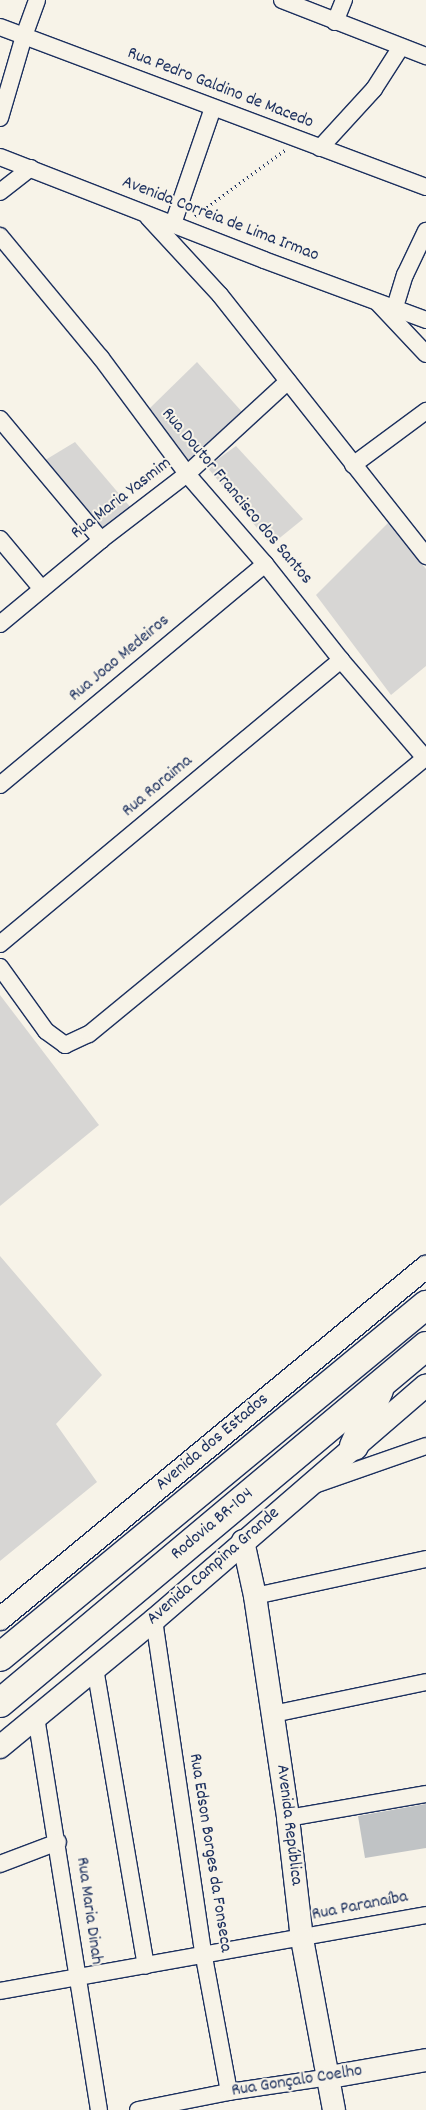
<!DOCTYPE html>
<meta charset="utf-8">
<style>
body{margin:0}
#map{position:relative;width:426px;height:2110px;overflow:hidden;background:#f7f3e8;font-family:Dekko,sans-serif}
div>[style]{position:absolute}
.green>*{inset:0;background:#d7d6d4}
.building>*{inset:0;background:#c0c3c5}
.path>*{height:3px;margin-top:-1.5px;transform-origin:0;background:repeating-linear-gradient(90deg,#1b2f5e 0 1px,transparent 0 5px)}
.roads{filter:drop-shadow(1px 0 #1b2f5e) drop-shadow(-1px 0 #1b2f5e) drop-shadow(0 1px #1b2f5e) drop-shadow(0 -1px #1b2f5e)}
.street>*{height:16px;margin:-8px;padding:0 8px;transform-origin:8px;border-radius:8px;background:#f7f3e8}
.secondary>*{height:22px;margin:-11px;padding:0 11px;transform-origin:11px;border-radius:11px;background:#f7f3e8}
.highway>*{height:28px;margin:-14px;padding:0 14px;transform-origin:14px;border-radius:14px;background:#f7f3e8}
span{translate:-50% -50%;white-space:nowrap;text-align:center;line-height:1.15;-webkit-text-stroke:4px #f7f3e8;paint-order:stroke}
.street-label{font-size:18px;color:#1b2f5e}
</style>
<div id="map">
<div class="green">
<div style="clip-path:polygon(197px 362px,244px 414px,187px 464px,149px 409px)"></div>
<div style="clip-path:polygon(75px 442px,132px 509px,102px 533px,42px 462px)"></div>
<div style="clip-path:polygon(236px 446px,303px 519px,271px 545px,207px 467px)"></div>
<div style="clip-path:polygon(388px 523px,426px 569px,426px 666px,391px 695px,316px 595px)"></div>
<div style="clip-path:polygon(0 995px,99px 1125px,0 1206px)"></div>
<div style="clip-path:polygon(0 1256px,102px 1375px,56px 1424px,97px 1482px,0 1561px)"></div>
</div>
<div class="building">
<div style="clip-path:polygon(426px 1804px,426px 1848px,365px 1858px,358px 1816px)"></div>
</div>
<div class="path">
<div style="left:195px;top:216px;width:112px;rotate:-36.3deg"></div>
</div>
<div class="roads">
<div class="street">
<div style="left:282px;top:0;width:155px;rotate:21.3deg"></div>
<div style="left:335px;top:22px;width:24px;rotate:-68deg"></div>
<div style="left:0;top:27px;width:455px;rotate:20.6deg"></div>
<div style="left:0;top:118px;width:85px;rotate:-73.7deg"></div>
<div style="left:24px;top:36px;width:38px;rotate:-70deg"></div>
<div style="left:320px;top:148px;width:80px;rotate:-47.5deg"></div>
<div style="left:374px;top:89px;width:50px;rotate:-57.3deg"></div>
<div style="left:0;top:157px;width:283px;rotate:21.3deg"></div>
<div style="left:264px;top:260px;width:173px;rotate:20.3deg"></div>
<div style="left:0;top:192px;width:39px;rotate:-38deg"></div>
<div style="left:148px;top:217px;width:106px;rotate:47.3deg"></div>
<div style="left:220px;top:295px;width:333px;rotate:51.7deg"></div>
<div style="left:173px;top:224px;width:123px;rotate:-71deg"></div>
<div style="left:0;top:236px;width:158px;rotate:50.4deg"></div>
<div style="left:101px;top:358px;width:144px;rotate:53.4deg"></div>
<div style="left:187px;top:474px;width:119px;rotate:49.1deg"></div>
<div style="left:265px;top:564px;width:122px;rotate:51.6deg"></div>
<div style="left:341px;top:660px;width:130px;rotate:49.4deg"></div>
<div style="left:378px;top:303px;width:70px;rotate:46.7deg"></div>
<div style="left:395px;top:307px;width:34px;rotate:-73deg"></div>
<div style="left:405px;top:275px;width:49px;rotate:-64.5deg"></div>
<div style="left:0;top:419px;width:158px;rotate:50.1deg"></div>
<div style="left:353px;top:465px;width:91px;rotate:-36.5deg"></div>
<div style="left:0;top:539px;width:65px;rotate:50deg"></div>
<div style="left:0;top:624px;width:131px;rotate:-39.7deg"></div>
<div style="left:101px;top:540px;width:108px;rotate:-37.5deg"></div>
<div style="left:187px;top:474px;width:137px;rotate:-42.6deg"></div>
<div style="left:0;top:785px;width:345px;rotate:-39.8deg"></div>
<div style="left:0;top:944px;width:444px;rotate:-39.8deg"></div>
<div style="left:0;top:967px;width:79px;rotate:54.3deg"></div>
<div style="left:46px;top:1031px;width:24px;rotate:36deg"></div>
<div style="left:65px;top:1045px;width:26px;rotate:-25deg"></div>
<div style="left:89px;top:1034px;width:435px;rotate:-39.4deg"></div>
<div style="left:317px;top:1484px;width:115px;rotate:-19.2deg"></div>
<div style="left:255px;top:1596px;width:175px;rotate:-12.2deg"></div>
<div style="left:154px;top:1620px;width:341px;rotate:81.6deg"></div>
<div style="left:204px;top:1957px;width:137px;rotate:79.5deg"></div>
<div style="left:95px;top:1668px;width:302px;rotate:80.3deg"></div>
<div style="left:273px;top:1714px;width:156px;rotate:-11.8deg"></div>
<div style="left:36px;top:1717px;width:398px;rotate:80.9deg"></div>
<div style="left:288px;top:1818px;width:140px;rotate:-9.9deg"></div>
<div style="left:0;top:1864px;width:62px;rotate:-20.8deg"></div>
<div style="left:0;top:1991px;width:433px;rotate:-10.1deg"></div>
<div style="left:138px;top:2110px;width:93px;rotate:-11.2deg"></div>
<div style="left:229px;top:2092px;width:102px;rotate:-8.4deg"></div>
</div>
<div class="secondary">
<div style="left:243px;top:1541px;width:56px;rotate:77.7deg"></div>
<div style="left:255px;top:1596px;width:224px;rotate:81.5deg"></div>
<div style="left:288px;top:1818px;width:122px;rotate:83.4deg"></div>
<div style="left:302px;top:1939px;width:174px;rotate:79.4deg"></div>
<div style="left:0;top:1619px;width:553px;rotate:-39.57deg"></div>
<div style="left:0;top:1747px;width:200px;rotate:-39.5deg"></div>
<div style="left:154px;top:1620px;width:359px;rotate:-40.8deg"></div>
<div style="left:330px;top:2077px;width:97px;rotate:-10deg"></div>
</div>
<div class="highway">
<div style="left:354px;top:1446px;width:61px;rotate:-65.9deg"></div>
<div style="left:0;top:1657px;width:553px;rotate:-39.57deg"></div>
<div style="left:0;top:1703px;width:556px;rotate:-39.96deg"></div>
</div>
</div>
<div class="street-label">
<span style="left:220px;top:89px;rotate:21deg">Rua Pedro Galdino de Macedo</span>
<span style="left:220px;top:220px;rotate:21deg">Avenida Correia de Lima Irmao</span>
<span style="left:236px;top:497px;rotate:50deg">Rua Doutor Francisco dos Santos</span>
<span style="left:122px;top:499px;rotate:-38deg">Rua Maria Yasmim</span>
<span style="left:120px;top:659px;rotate:-40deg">Rua Joao Medeiros</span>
<span style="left:158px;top:787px;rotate:-40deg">Rua Roraima</span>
<span style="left:213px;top:1443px;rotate:-40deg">Avenida dos Estados</span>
<span style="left:213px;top:1525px;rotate:-40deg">Rodovia BR-104</span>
<span style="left:214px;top:1567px;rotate:-41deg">Avenida Campina Grande</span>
<span style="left:288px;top:1825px;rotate:83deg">Avenida República</span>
<span style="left:209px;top:1853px;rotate:81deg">Rua Edson Borges da Fonseca</span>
<span style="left:360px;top:1907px;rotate:-11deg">Rua Paranaíba</span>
<span style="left:88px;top:1911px;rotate:82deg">Rua Maria Dinah</span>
<span style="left:297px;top:2082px;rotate:-9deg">Rua Gonçalo Coelho</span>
</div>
</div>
